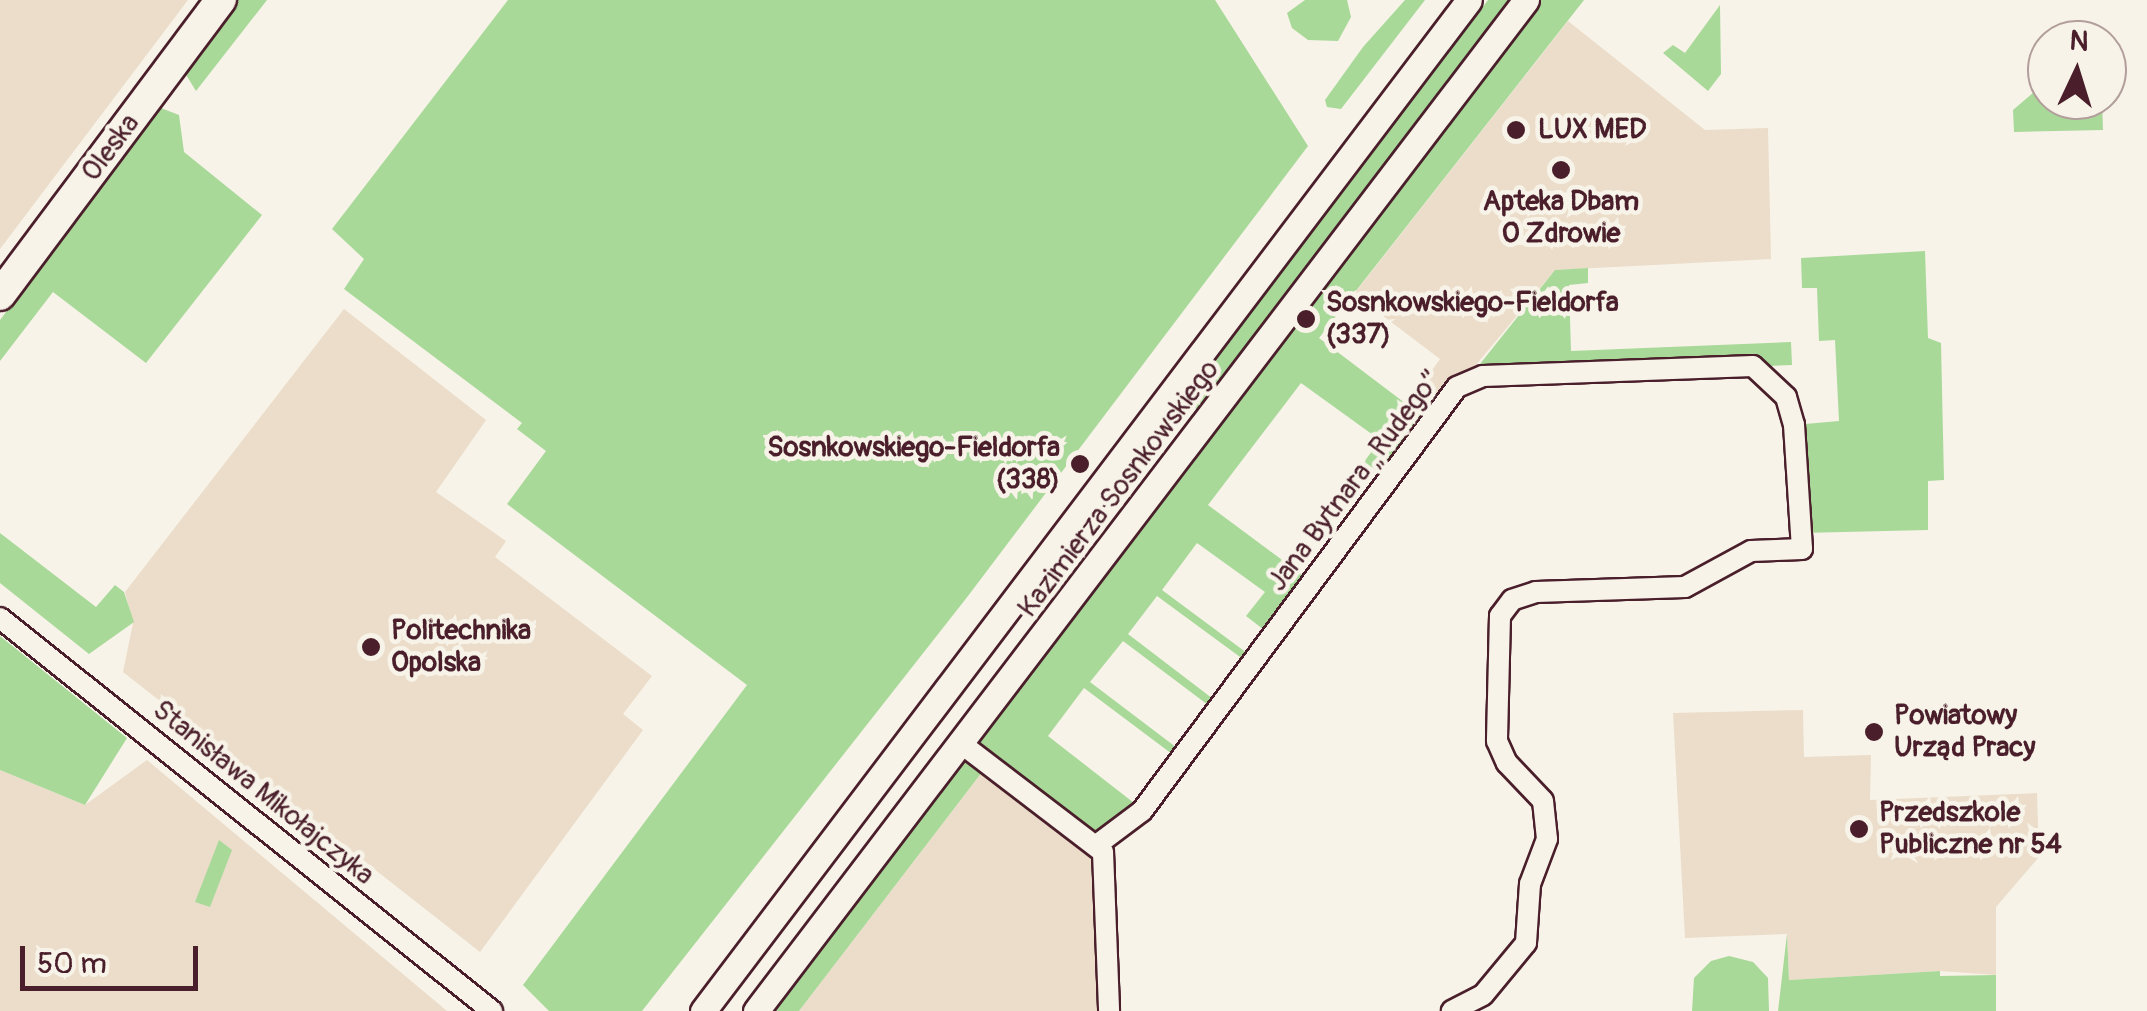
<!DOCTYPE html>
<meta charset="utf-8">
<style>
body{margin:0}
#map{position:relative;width:2147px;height:1011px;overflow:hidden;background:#f7f3e8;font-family:Pangolin,sans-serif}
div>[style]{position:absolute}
.built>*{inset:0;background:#ebddc9}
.green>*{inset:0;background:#a8d999}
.roads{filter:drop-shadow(2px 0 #4a1f2b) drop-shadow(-2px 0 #4a1f2b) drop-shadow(0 2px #4a1f2b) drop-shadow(0 -2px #4a1f2b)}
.minor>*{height:20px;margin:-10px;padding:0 10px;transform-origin:10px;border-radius:10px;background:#f7f3e8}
.tertiary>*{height:25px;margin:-12.5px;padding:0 12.5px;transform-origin:12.5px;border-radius:12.5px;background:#f7f3e8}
.secondary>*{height:30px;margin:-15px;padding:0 15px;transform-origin:15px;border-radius:15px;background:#f7f3e8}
.dots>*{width:28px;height:28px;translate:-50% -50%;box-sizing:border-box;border:5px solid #f7f3e8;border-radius:50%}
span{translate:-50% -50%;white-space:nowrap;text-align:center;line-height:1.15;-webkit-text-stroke:9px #f7f3e8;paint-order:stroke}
.poi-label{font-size:28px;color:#4a1f2b;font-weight:700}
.left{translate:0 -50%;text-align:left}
.right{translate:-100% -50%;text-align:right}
.street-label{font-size:28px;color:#4a1f2b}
.north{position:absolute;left:2027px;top:20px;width:100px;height:100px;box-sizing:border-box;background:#f7f3e8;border:2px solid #b29e9c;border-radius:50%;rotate:4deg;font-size:28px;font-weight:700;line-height:40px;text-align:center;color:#4a1f2b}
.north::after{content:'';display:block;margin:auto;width:35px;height:45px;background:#4a1f2b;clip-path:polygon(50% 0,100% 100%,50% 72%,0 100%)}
.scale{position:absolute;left:20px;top:946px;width:178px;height:45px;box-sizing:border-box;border:5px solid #4a1f2b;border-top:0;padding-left:12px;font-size:30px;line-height:35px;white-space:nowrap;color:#4a1f2b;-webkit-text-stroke:8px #f7f3e8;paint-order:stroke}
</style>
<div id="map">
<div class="built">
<div style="clip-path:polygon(0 0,188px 0,0 249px)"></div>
<div style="clip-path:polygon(1568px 21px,1705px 130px,1768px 128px,1771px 259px,1555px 270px,1446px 401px,1423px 383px,1440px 359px,1354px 294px)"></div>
<div style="clip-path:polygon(344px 309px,486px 420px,436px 492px,506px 541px,495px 557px,652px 676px,623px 714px,643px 730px,480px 952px,123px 672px,133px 623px,125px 592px)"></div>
<div style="clip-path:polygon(1803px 710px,1804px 757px,1871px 755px,1870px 800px,2037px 793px,2039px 857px,1996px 907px,1996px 975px,1940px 971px,1789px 980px,1787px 934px,1685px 938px,1673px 713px)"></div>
<div style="clip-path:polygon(147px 760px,447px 1011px,0 1011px,0 770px,85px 805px)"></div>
<div style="clip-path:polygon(989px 763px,1098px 844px,1109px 1011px,799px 1011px)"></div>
</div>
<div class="green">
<div style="clip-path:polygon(221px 0,267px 0,196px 91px,177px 60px)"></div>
<div style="clip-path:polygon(508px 0,1215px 0,1308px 146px,968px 596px,642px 1011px,549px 1011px,523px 985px,747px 685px,507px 504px,546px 451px,517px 429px,522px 423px,344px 289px,364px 259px,332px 229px)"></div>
<div style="clip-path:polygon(1305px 0,1347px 0,1351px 17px,1338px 41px,1308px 40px,1292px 28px,1287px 13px)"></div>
<div style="clip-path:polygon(1405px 0,1425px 0,1341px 109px,1327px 107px,1325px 100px,1363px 47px)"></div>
<div style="clip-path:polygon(1488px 0,1512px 0,1199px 411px,1184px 399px)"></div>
<div style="clip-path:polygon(1526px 0,1584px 0,1319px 338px,1430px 422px,1388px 479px,1364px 462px,1380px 440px,1301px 383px,1208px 505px,1312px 582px,1272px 636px,1246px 616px,1265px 592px,1197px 543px,1162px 590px,1255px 659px,1251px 665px,1157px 596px,1128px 634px,1221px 705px,1216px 711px,1123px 641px,1090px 682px,1185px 754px,1180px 760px,1084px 688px,1048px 736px,1143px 810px,1098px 844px,989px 763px,799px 1011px,756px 1011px)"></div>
<div style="clip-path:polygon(1720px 5px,1721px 74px,1708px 91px,1663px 53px,1673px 45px,1685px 53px)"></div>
<div style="clip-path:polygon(2042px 85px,2047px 100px,2102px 100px,2103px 130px,2014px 132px,2013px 110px)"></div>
<div style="clip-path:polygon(161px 108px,179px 115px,184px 152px,262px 215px,146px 363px,53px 292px,0 361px,0 320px,80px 214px,118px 147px,132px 145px)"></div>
<div style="clip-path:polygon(1925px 251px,1928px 338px,1941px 343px,1944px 480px,1928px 481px,1928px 530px,1801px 533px,1794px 425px,1839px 421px,1835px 340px,1819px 341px,1817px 288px,1802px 288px,1801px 258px)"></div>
<div style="clip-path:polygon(1588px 268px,1588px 283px,1569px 285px,1571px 351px,1791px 342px,1792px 365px,1468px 379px,1555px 270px)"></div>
<div style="clip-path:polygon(0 533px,96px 607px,115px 585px,124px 592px,134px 622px,89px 654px,0 583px)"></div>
<div style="clip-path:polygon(0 636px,127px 738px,85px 805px,0 770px)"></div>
<div style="clip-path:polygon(219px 840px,232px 850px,210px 907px,195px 902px)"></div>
<div style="clip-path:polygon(1787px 934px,1789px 980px,1940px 971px,1940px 976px,1996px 975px,1996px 1011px,1778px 1011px)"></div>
<div style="clip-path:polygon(1729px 956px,1753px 962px,1768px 978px,1769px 1011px,1692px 1011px,1694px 978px,1711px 961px)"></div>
</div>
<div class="roads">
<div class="minor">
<div style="left:0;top:618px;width:630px;rotate:38.62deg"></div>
<div style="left:963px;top:745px;width:176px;rotate:37.4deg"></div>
<div style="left:1103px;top:852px;width:159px;rotate:87.8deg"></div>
<div style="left:1098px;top:844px;width:55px;rotate:-36.9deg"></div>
<div style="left:1142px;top:811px;width:528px;rotate:-53.39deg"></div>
<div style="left:1457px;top:387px;width:28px;rotate:-23deg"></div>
<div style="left:1483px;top:376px;width:270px;rotate:-2.1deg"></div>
<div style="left:1753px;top:366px;width:45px;rotate:43.2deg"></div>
<div style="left:1786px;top:397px;width:29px;rotate:74deg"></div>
<div style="left:1794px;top:425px;width:124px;rotate:86.3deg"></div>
<div style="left:1802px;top:549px;width:51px;rotate:177.8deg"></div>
<div style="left:1751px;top:551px;width:75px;rotate:151.4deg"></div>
<div style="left:1685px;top:587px;width:149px;rotate:178.1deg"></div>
<div style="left:1536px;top:592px;width:25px;rotate:162deg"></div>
<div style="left:1512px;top:600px;width:20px;rotate:127deg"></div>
<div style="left:1500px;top:616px;width:125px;rotate:91.4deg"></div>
<div style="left:1497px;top:741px;width:24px;rotate:66deg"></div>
<div style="left:1507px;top:763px;width:52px;rotate:46.5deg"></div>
<div style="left:1543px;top:801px;width:38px;rotate:84deg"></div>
<div style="left:1547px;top:839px;width:48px;rotate:110.7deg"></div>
<div style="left:1530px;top:884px;width:59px;rotate:93.9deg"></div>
<div style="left:1526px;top:943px;width:67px;rotate:129.6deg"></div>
<div style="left:1483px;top:995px;width:35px;rotate:153deg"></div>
</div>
<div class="tertiary">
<div style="left:703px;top:1011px;width:1268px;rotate:-52.85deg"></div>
<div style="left:756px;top:1011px;width:1271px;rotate:-52.71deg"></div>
</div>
<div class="secondary">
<div style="left:0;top:295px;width:369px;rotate:-53.2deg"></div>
</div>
</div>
<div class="dots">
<div style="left:1516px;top:130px;background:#4a1f2b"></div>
<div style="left:1561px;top:170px;background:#4a1f2b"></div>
<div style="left:1306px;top:319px;background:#4a1f2b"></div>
<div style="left:1080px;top:464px;background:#4a1f2b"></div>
<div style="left:371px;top:647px;background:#4a1f2b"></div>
<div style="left:1874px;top:732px;background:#4a1f2b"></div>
<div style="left:1859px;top:829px;background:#4a1f2b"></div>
</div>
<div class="poi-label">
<span class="left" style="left:1538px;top:130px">LUX MED</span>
<span style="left:1561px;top:218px">Apteka Dbam<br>O Zdrowie</span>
<span class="left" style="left:1326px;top:319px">Sosnkowskiego-Fieldorfa<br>(337)</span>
<span class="right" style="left:1060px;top:464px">Sosnkowskiego-Fieldorfa<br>(338)</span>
<span class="left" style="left:391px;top:647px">Politechnika<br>Opolska</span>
<span class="left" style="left:1894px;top:732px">Powiatowy<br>Urząd Pracy</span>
<span class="left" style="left:1879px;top:829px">Przedszkole<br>Publiczne nr 54</span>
</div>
<div class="street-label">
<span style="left:111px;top:148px;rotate:-53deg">Oleska</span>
<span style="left:1355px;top:481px;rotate:-53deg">Jana Bytnara „Rudego”</span>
<span style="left:1119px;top:489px;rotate:-53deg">Kazimierza Sosnkowskiego</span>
<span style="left:263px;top:793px;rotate:39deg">Stanisława Mikołajczyka</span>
</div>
<div class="north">N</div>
<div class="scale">50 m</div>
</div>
